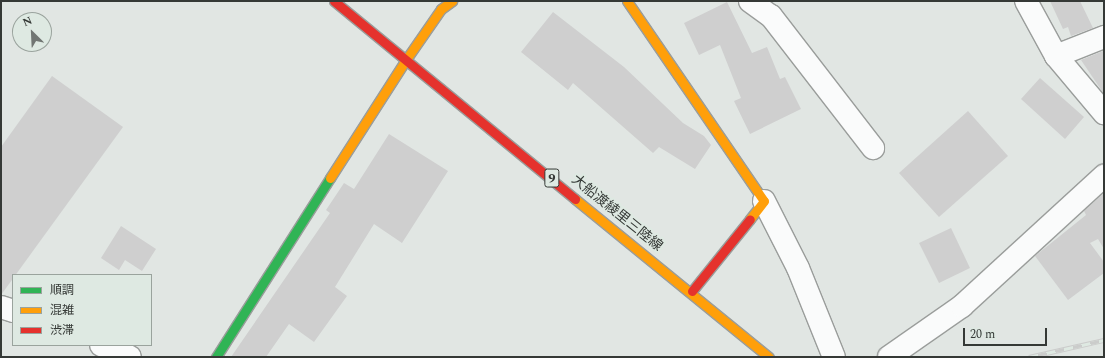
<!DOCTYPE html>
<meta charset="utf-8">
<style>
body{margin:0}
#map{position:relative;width:1105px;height:358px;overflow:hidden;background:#e1e6e3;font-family:Spectral,"Noto Sans JP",serif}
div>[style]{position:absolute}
.building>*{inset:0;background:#cfcfcf}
.roads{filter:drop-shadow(1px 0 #9a9d9b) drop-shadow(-1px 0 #9a9d9b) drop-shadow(0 1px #9a9d9b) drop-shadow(0 -1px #9a9d9b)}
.street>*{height:22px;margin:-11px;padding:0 11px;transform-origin:11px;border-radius:11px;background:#fafbfb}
.fast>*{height:9px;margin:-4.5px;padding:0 4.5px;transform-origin:4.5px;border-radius:4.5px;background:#30b455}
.slow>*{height:9px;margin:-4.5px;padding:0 4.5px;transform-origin:4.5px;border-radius:4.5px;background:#ff9f0a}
.jam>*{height:9px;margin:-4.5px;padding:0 4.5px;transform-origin:4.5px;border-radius:4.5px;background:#e5322d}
.rail>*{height:4.5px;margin-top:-2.25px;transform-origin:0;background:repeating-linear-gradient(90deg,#dee9e2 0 9px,#cbcccb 0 18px);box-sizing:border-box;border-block:1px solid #cbcccb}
span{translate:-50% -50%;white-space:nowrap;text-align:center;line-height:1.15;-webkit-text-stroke:4px #dee9e2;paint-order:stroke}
.shield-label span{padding:1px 3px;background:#dee9e2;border:1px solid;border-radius:3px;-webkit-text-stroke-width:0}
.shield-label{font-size:13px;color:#353936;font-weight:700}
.street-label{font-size:14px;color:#353936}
.frame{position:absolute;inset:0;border:2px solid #353936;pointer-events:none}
.legend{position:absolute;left:12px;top:274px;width:140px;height:72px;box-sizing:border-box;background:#dee9e2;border:1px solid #9aa39d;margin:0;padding:5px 7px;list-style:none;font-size:12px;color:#353936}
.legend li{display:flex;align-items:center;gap:8px;height:20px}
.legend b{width:20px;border:1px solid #9aa39d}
.north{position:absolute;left:12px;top:12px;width:40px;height:40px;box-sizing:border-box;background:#dee9e2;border:1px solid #9aa39d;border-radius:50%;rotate:336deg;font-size:11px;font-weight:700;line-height:16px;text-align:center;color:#353936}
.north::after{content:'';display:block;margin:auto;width:14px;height:18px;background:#717673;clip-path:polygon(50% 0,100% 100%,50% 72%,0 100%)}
.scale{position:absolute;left:963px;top:328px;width:84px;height:18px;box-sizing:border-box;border:2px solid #353936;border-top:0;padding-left:5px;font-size:12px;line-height:14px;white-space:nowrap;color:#353936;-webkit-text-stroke:3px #dee9e2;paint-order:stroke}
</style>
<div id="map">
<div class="building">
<div style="clip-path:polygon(1050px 1px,1080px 1px,1093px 28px,1071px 36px,1068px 27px,1063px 29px)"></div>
<div style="clip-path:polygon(727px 2px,752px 53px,767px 47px,780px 79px,785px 77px,801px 109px,750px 134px,734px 101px,741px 98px,720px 45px,699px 55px,684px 23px)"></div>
<div style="clip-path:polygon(553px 12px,624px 67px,683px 123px,704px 136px,711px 145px,695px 169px,659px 147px,653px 153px,573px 83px,568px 90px,521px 52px)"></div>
<div style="clip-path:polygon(1103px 51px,1104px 54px,1104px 94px,1081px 60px)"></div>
<div style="clip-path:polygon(52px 76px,123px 127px,1px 295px,1px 147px)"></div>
<div style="clip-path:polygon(1040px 78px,1084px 117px,1065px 139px,1021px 99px)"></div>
<div style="clip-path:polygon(968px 111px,1008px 156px,939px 217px,899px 173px)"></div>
<div style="clip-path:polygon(389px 134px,448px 171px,402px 243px,374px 224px,335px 287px,347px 296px,314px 342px,289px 324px,266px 357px,231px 357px,330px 213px,326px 210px,344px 183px,354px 189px)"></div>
<div style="clip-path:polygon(1104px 193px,1104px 249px,1098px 239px,1090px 243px,1104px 262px,1104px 273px,1068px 300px,1035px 256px,1086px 215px,1084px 211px)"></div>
<div style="clip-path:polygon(121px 226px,156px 249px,142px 271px,125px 260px,119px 270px,101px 258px)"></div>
<div style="clip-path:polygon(951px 228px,970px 268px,939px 283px,919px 243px)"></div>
</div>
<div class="roads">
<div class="street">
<div style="left:750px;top:1px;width:26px;rotate:36deg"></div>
<div style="left:771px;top:16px;width:167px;rotate:52.3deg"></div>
<div style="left:1026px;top:1px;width:63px;rotate:61.4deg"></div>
<div style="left:1056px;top:56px;width:75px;rotate:49.9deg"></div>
<div style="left:1056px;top:56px;width:52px;rotate:-21.6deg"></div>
<div style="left:764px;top:201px;width:75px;rotate:63.1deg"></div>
<div style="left:798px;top:268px;width:96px;rotate:68deg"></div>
<div style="left:1px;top:307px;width:13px;rotate:18deg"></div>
<div style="left:101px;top:345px;width:31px;rotate:22deg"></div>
<div style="left:889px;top:357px;width:89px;rotate:-34.9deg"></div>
<div style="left:962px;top:306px;width:193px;rotate:-42.5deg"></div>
</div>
<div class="fast">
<div style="left:216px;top:357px;width:212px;rotate:-57.5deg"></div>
</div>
<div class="slow">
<div style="left:627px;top:1px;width:242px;rotate:55.6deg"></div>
<div style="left:764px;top:201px;width:23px;rotate:128deg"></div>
<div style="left:330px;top:178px;width:139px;rotate:-57.3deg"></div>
<div style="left:405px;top:61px;width:63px;rotate:-55.3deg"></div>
<div style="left:441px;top:9px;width:14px;rotate:-36deg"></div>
<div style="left:575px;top:199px;width:250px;rotate:39.2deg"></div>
</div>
<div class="jam">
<div style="left:334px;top:1px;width:312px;rotate:39.4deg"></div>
<div style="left:692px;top:291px;width:92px;rotate:-51.1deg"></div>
</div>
</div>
<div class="rail">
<div style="left:1029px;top:357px;width:77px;rotate:-12.8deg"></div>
</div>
<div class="shield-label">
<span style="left:552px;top:178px">9</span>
</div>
<div class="street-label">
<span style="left:617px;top:213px;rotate:39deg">大船渡綾里三陸線</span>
</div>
<div class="frame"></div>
<ul class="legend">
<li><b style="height:5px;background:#30b455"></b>順調</li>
<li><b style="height:5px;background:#ff9f0a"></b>混雑</li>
<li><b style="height:5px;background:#e5322d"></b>渋滞</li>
</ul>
<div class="north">N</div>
<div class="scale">20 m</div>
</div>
